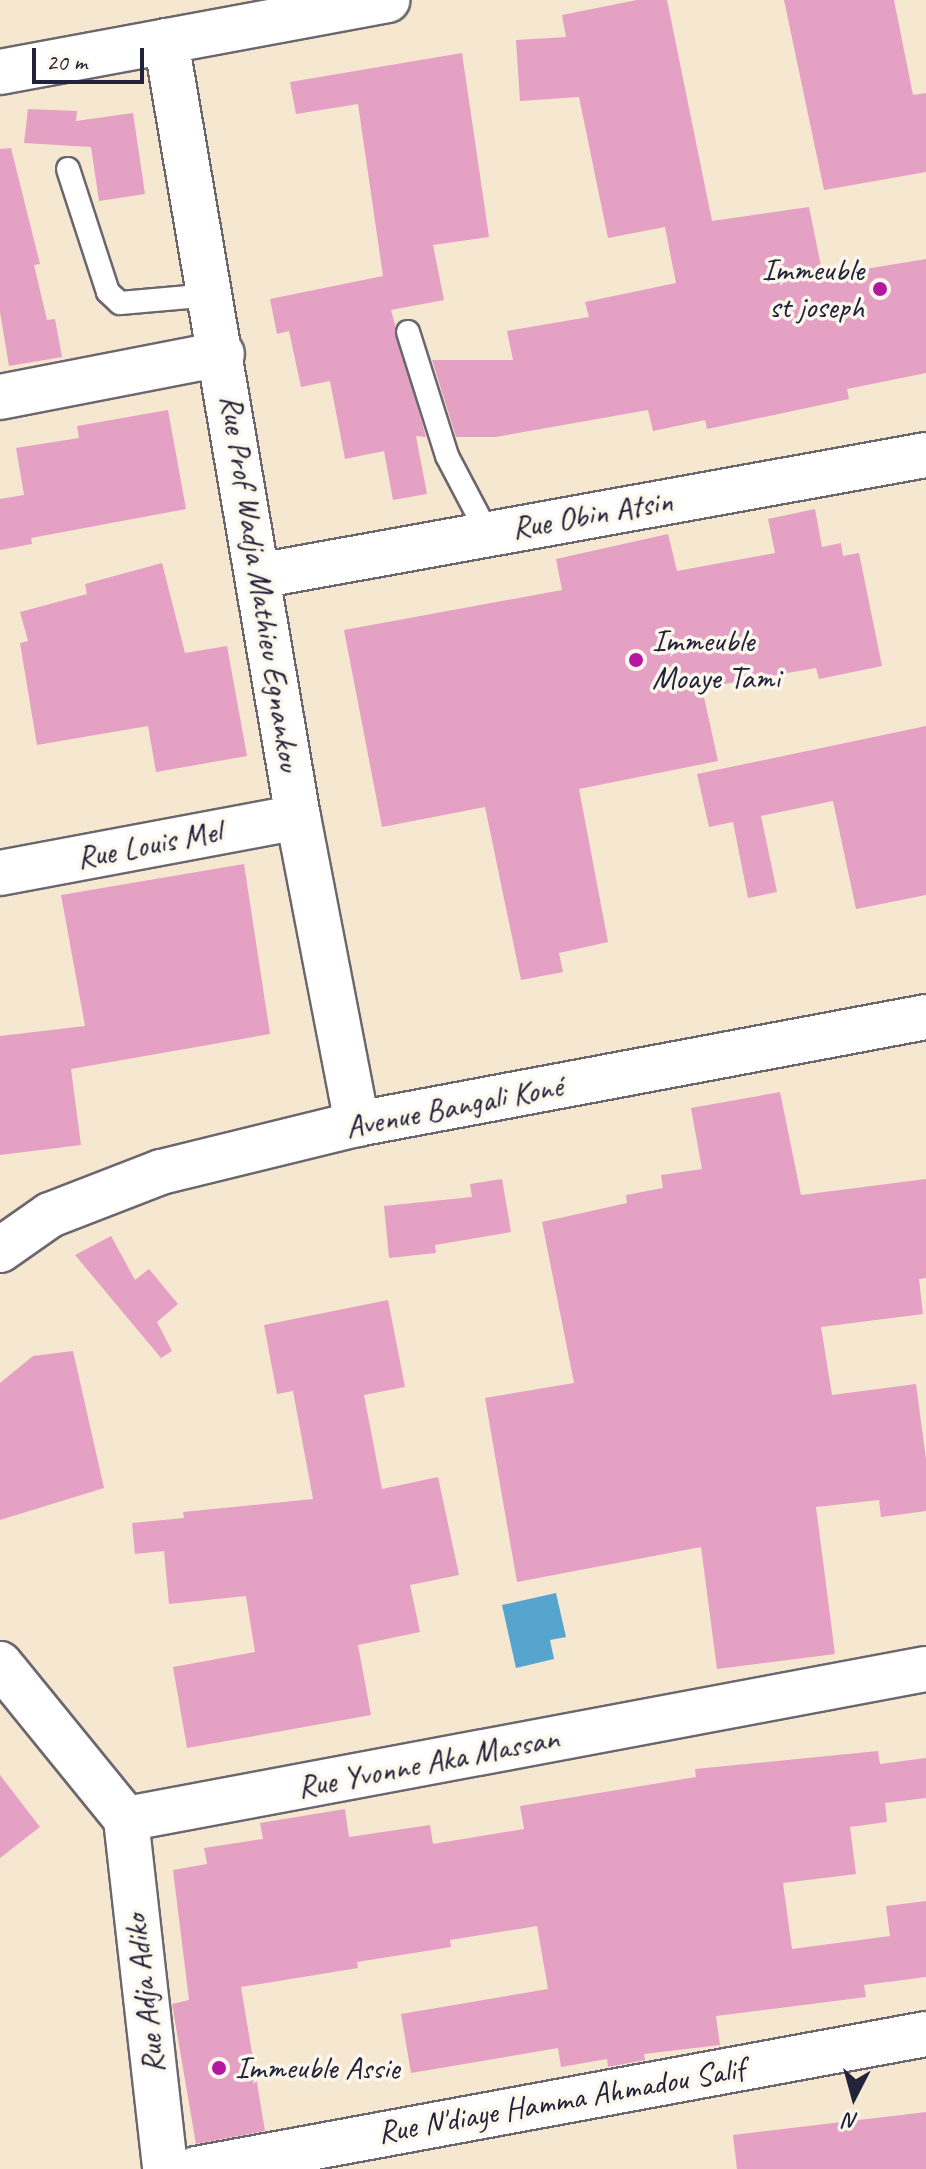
<!DOCTYPE html>
<meta charset="utf-8">
<style>
body{margin:0}
#map{position:relative;width:926px;height:2169px;overflow:hidden;background:#f6e7d0;font-family:Caveat,sans-serif}
div>[style]{position:absolute}
.water>*{inset:0;background:#55a5cf}
.building>*{inset:0;background:#e5a1c4}
.roads{filter:drop-shadow(2px 0 #6c676f) drop-shadow(-2px 0 #6c676f) drop-shadow(0 2px #6c676f) drop-shadow(0 -2px #6c676f)}
.service>*{height:22px;margin:-11px;padding:0 11px;transform-origin:11px;border-radius:11px;background:#fff}
.minor>*{height:44px;margin:-22px;padding:0 22px;transform-origin:22px;border-radius:22px;background:#fff}
.tertiary>*{height:44px;margin:-22px;padding:0 22px;transform-origin:22px;border-radius:22px;background:#fff}
.dots>*{width:22px;height:22px;translate:-50% -50%;box-sizing:border-box;border:4px solid #fbf7ec;border-radius:50%}
span{translate:-50% -50%;white-space:nowrap;text-align:center;line-height:1.15;-webkit-text-stroke:7px #fbf7ec;paint-order:stroke}
.poi-label{font-size:32px;color:#22223b}
.right{translate:-100% -50%;text-align:right}
.left{translate:0 -50%;text-align:left}
.street-label{font-size:32px;color:#22223b}
.north{position:absolute;left:814px;top:2057px;width:80px;height:80px;-webkit-text-stroke:6px #fbf7ec;paint-order:stroke;rotate:186deg;font-size:22px;font-weight:700;line-height:32px;text-align:center;color:#22223b}
.north::after{content:'';display:block;margin:auto;width:28px;height:36px;background:#22223b;clip-path:polygon(50% 0,100% 100%,50% 72%,0 100%)}
.scale{position:absolute;left:32px;top:48px;width:112px;height:36px;box-sizing:border-box;border:4px solid #22223b;border-top:0;padding-left:10px;font-size:24px;line-height:28px;white-space:nowrap;color:#22223b;-webkit-text-stroke:6px #fbf7ec;paint-order:stroke}
</style>
<div id="map">
<div class="water">
<div style="clip-path:polygon(556px 1593px,566px 1637px,550px 1640px,554px 1659px,516px 1668px,502px 1605px)"></div>
</div>
<div class="building">
<div style="clip-path:polygon(637px 0,667px 0,712px 221px,809px 207px,823px 276px,926px 259px,926px 373px,847px 389px,849px 399px,707px 429px,705px 420px,653px 431px,648px 410px,496px 437px,456px 437px,432px 360px,513px 360px,507px 331px,589px 317px,585px 302px,676px 283px,665px 227px,608px 238px,579px 97px,520px 101px,516px 40px,566px 37px,562px 15px)"></div>
<div style="clip-path:polygon(784px 0,894px 0,913px 95px,926px 93px,926px 172px,824px 190px)"></div>
<div style="clip-path:polygon(462px 53px,489px 237px,433px 245px,444px 300px,391px 310px,426px 437px,416px 436px,427px 494px,393px 500px,384px 451px,345px 459px,330px 381px,301px 387px,289px 331px,277px 334px,270px 299px,383px 276px,358px 104px,296px 114px,290px 82px)"></div>
<div style="clip-path:polygon(28px 109px,77px 111px,76px 121px,133px 113px,145px 194px,99px 201px,91px 147px,24px 143px)"></div>
<div style="clip-path:polygon(11px 148px,40px 264px,34px 265px,47px 320px,55px 319px,62px 357px,9px 366px,0 312px,0 149px)"></div>
<div style="clip-path:polygon(168px 410px,186px 509px,31px 538px,32px 544px,0 550px,0 499px,24px 495px,16px 448px,79px 438px,77px 426px)"></div>
<div style="clip-path:polygon(815px 509px,822px 547px,841px 543px,843px 556px,859px 553px,882px 666px,819px 679px,816px 668px,702px 688px,718px 761px,579px 789px,608px 942px,559px 953px,563px 972px,521px 980px,485px 807px,382px 827px,344px 630px,562px 590px,556px 559px,668px 534px,677px 571px,775px 553px,768px 519px)"></div>
<div style="clip-path:polygon(162px 563px,185px 653px,227px 646px,247px 756px,156px 772px,148px 726px,37px 745px,20px 643px,28px 641px,20px 612px,87px 594px,85px 584px)"></div>
<div style="clip-path:polygon(926px 726px,926px 895px,856px 909px,833px 801px,761px 816px,777px 892px,748px 898px,733px 822px,709px 827px,697px 774px)"></div>
<div style="clip-path:polygon(244px 864px,270px 1034px,71px 1069px,81px 1145px,0 1155px,0 1036px,85px 1026px,61px 895px)"></div>
<div style="clip-path:polygon(780px 1092px,801px 1195px,926px 1179px,926px 1278px,919px 1279px,923px 1314px,821px 1327px,832px 1395px,916px 1384px,926px 1459px,926px 1511px,881px 1517px,879px 1500px,816px 1507px,835px 1654px,717px 1669px,701px 1547px,517px 1582px,485px 1398px,574px 1383px,542px 1222px,627px 1203px,626px 1195px,663px 1188px,661px 1175px,702px 1169px,691px 1108px)"></div>
<div style="clip-path:polygon(502px 1179px,511px 1232px,435px 1245px,436px 1253px,389px 1258px,384px 1206px,472px 1197px,470px 1184px)"></div>
<div style="clip-path:polygon(111px 1236px,135px 1280px,149px 1269px,178px 1304px,157px 1322px,172px 1351px,161px 1358px,75px 1255px)"></div>
<div style="clip-path:polygon(388px 1300px,405px 1387px,364px 1395px,382px 1489px,438px 1477px,459px 1575px,410px 1585px,420px 1632px,358px 1645px,371px 1715px,187px 1748px,173px 1667px,255px 1652px,246px 1596px,169px 1604px,164px 1551px,135px 1554px,132px 1523px,184px 1518px,183px 1512px,313px 1499px,293px 1391px,277px 1394px,264px 1325px)"></div>
<div style="clip-path:polygon(73px 1351px,104px 1488px,0 1520px,0 1383px,33px 1356px)"></div>
<div style="clip-path:polygon(878px 1751px,880px 1764px,926px 1758px,926px 1798px,885px 1803px,887px 1822px,850px 1827px,856px 1874px,783px 1883px,792px 1949px,890px 1936px,886px 1906px,926px 1901px,926px 1977px,864px 1985px,866px 1997px,716px 2016px,720px 2045px,644px 2054px,645px 2060px,608px 2067px,607px 2059px,561px 2067px,558px 2048px,411px 2073px,401px 2014px,548px 1989px,537px 1926px,450px 1940px,451px 1947px,357px 1962px,358px 1968px,241px 1987px,265px 2131px,196px 2144px,172px 2004px,189px 2000px,173px 1870px,207px 1864px,204px 1848px,263px 1839px,260px 1823px,345px 1809px,349px 1837px,430px 1825px,433px 1844px,524px 1829px,520px 1806px,696px 1777px,695px 1769px)"></div>
<div style="clip-path:polygon(0 1775px,40px 1827px,0 1858px)"></div>
<div style="clip-path:polygon(926px 2112px,926px 2169px,737px 2169px,733px 2135px)"></div>
</div>
<div class="roads">
<div class="service">
<div style="left:68px;top:169px;width:129px;rotate:72deg"></div>
<div style="left:108px;top:292px;width:16px;rotate:43deg"></div>
<div style="left:120px;top:303px;width:92px;rotate:-5deg"></div>
<div style="left:408px;top:332px;width:130px;rotate:72.5deg"></div>
<div style="left:447px;top:456px;width:88px;rotate:62.3deg"></div>
</div>
<div class="minor">
<div style="left:166px;top:41px;width:787px;rotate:80.35deg"></div>
<div style="left:298px;top:817px;width:313px;rotate:79.1deg"></div>
<div style="left:0;top:72px;width:394px;rotate:-10.5deg"></div>
<div style="left:0;top:397px;width:226px;rotate:-11deg"></div>
<div style="left:258px;top:576px;width:679px;rotate:-10.27deg"></div>
<div style="left:0;top:873px;width:303px;rotate:-10.6deg"></div>
<div style="left:0;top:1664px;width:200px;rotate:50.9deg"></div>
<div style="left:126px;top:1819px;width:814px;rotate:-10.62deg"></div>
<div style="left:126px;top:1819px;width:352px;rotate:83.6deg"></div>
<div style="left:196px;top:2169px;width:742px;rotate:-10.48deg"></div>
</div>
<div class="tertiary">
<div style="left:0;top:1250px;width:61px;rotate:-35deg"></div>
<div style="left:50px;top:1215px;width:119px;rotate:-21.2deg"></div>
<div style="left:161px;top:1172px;width:202px;rotate:-13.8deg"></div>
<div style="left:357px;top:1124px;width:579px;rotate:-10.65deg"></div>
</div>
</div>
<div class="dots">
<div style="left:880px;top:289px;background:#b5179e"></div>
<div style="left:636px;top:660px;background:#b5179e"></div>
<div style="left:219px;top:2068px;background:#b5179e"></div>
</div>
<div class="poi-label">
<span class="right" style="left:864px;top:289px">Immeuble<br>st joseph</span>
<span class="left" style="left:652px;top:660px">Immeuble<br>Moaye Tami</span>
<span class="left" style="left:235px;top:2068px">Immeuble Assie</span>
</div>
<div class="street-label">
<span style="left:592px;top:515px;rotate:-10deg">Rue Obin Atsin</span>
<span style="left:260px;top:583px;rotate:81deg">Rue Prof Wadja Mathieu Egnankou</span>
<span style="left:149px;top:845px;rotate:-11deg">Rue Louis Mel</span>
<span style="left:454px;top:1107px;rotate:-11deg">Avenue Bangali Koné</span>
<span style="left:428px;top:1763px;rotate:-11deg">Rue Yvonne Aka Massan</span>
<span style="left:145px;top:1994px;rotate:-97deg">Rue Adja Adiko</span>
<span style="left:561px;top:2101px;rotate:-10deg">Rue N'diaye Hamma Ahmadou Salif</span>
</div>
<div class="north">N</div>
<div class="scale">20 m</div>
</div>
